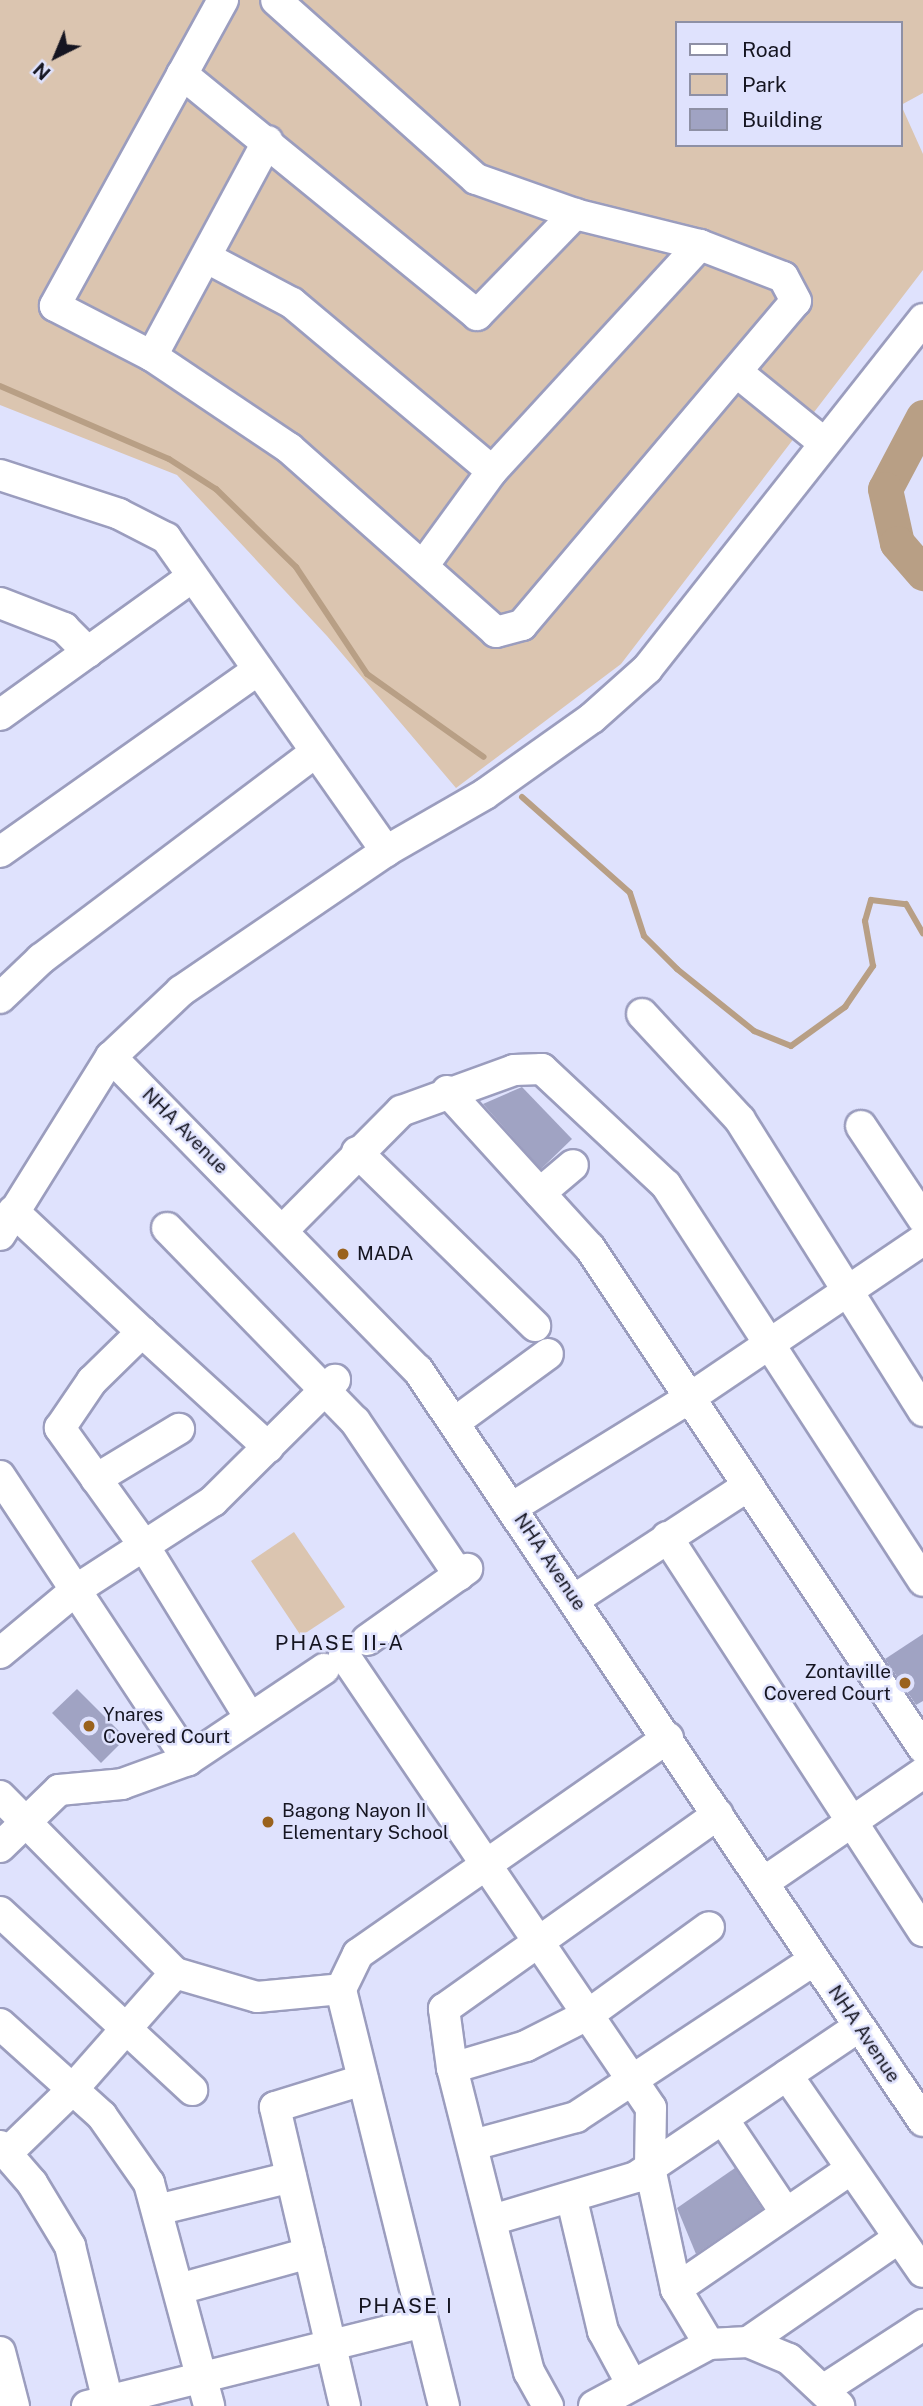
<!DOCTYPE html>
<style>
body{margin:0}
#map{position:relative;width:923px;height:2406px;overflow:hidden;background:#dfe2fd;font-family:"Public Sans",sans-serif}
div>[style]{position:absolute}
.green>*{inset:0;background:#dbc5b0}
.stream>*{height:6px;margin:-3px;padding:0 3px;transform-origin:3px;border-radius:3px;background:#b89f85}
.river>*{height:35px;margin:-17.5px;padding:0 17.5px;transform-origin:17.5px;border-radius:17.5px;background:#b89f85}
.building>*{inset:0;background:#a0a3c3}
.roads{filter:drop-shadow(2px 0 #9b9dbe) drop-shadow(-2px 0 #9b9dbe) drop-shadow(0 2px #9b9dbe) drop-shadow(0 -2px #9b9dbe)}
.minor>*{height:30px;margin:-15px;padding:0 15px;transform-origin:15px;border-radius:15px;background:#fff}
.dots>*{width:19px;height:19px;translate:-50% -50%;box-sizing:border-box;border:4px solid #dfe2fd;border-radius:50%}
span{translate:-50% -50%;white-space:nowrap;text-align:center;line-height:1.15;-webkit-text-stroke:5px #dfe2fd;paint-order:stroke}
.street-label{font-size:19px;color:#151521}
.poi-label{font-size:19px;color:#151521}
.left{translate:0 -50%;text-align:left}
.right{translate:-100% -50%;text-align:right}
.neighbourhood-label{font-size:21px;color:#151521;letter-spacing:2px}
.legend{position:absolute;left:675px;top:21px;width:228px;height:126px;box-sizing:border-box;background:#dfe2fd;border:2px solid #8e90a5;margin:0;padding:9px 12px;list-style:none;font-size:21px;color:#151521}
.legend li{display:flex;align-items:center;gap:14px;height:35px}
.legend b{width:35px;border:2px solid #8e90a5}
.north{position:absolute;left:21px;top:21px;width:70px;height:70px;-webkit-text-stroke:5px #dfe2fd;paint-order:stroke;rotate:223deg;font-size:19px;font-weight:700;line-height:28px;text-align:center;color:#151521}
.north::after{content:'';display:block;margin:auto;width:24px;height:32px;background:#151521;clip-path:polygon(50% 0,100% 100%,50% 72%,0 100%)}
</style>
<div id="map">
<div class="green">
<div style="clip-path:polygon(evenodd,0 0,923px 0,923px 93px,901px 105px,923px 154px,923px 270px,621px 664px,456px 788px,327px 636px,177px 475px,0 405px,0 0,676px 23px,900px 23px,900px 145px,676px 145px,676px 23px)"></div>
<div style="clip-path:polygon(294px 1532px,345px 1607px,301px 1636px,251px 1561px)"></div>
</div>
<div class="stream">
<div style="left:0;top:386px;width:184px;rotate:23.4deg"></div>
<div style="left:169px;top:459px;width:56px;rotate:32.6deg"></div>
<div style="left:216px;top:489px;width:112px;rotate:44.3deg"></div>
<div style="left:296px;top:567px;width:128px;rotate:56.4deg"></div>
<div style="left:367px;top:674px;width:143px;rotate:35.4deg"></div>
<div style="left:522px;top:797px;width:144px;rotate:41.6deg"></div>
<div style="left:630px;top:893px;width:45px;rotate:72deg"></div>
<div style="left:644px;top:936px;width:47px;rotate:45deg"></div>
<div style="left:677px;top:969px;width:99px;rotate:38.8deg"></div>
<div style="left:754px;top:1031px;width:40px;rotate:22deg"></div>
<div style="left:791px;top:1046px;width:67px;rotate:-35.8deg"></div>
<div style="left:845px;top:1007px;width:50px;rotate:-55.7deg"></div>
<div style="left:873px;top:966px;width:46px;rotate:-100.1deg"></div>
<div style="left:865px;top:921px;width:22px;rotate:-74deg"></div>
<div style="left:871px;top:900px;width:35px;rotate:7deg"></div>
<div style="left:906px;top:904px;width:34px;rotate:60deg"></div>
</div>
<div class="river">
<div style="left:923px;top:417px;width:81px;rotate:117.8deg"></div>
<div style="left:885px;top:489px;width:55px;rotate:77.5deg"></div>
<div style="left:897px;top:543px;width:40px;rotate:49deg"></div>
</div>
<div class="building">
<div style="clip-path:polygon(522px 1087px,572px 1139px,541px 1169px,483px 1104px)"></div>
<div style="clip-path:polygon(923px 1634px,923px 1701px,916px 1705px,885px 1659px)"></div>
<div style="clip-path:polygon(77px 1689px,126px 1738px,101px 1763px,52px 1713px)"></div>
<div style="clip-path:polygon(735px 2168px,762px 2209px,696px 2254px,677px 2208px)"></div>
</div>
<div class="roads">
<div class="minor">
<div style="left:223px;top:0;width:349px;rotate:118.8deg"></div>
<div style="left:55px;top:306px;width:109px;rotate:27.3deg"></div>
<div style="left:152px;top:356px;width:165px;rotate:33.9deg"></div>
<div style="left:289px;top:448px;width:277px;rotate:41.6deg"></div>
<div style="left:496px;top:632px;width:27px;rotate:-15deg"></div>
<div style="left:522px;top:625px;width:424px;rotate:-49.8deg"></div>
<div style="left:796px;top:301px;width:27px;rotate:-118deg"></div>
<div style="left:783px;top:277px;width:89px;rotate:-158.9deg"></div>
<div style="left:700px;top:245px;width:129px;rotate:-166.1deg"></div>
<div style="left:575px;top:214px;width:105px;rotate:-160.5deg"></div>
<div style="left:476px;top:179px;width:268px;rotate:-138.2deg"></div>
<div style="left:182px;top:74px;width:381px;rotate:39.2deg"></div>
<div style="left:477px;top:315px;width:141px;rotate:-45.9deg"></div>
<div style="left:209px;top:259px;width:94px;rotate:27.9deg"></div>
<div style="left:292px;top:303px;width:261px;rotate:40deg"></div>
<div style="left:152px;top:356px;width:244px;rotate:-61.7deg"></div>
<div style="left:738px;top:373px;width:109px;rotate:39.1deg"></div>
<div style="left:0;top:475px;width:125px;rotate:18.1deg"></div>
<div style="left:119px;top:514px;width:53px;rotate:27.1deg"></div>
<div style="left:166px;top:538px;width:383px;rotate:54.9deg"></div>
<div style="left:423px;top:566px;width:117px;rotate:-54deg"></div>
<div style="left:492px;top:471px;width:307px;rotate:-47.4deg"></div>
<div style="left:0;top:603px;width:69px;rotate:21.3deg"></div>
<div style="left:64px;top:628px;width:34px;rotate:45deg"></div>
<div style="left:0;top:715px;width:236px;rotate:-35.7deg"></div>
<div style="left:0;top:852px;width:316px;rotate:-35.2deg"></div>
<div style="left:0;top:998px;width:57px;rotate:-43.6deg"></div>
<div style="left:41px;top:959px;width:344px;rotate:-37deg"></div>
<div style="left:642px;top:1014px;width:144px;rotate:47.2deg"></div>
<div style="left:740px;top:1120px;width:344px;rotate:57.8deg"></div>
<div style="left:111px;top:1057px;width:438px;rotate:45.6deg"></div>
<div style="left:418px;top:1370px;width:905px;rotate:56.08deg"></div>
<div style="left:447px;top:1091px;width:212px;rotate:47.7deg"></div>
<div style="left:590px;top:1248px;width:601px;rotate:56.34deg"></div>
<div style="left:861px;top:1126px;width:112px;rotate:56.3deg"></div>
<div style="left:357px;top:1152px;width:249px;rotate:44.3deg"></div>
<div style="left:540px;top:1193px;width:43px;rotate:-40.3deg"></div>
<div style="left:13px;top:1211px;width:177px;rotate:43.2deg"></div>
<div style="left:167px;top:1228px;width:269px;rotate:45.8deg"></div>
<div style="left:355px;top:1421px;width:186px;rotate:56deg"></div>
<div style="left:283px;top:1230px;width:168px;rotate:-45.2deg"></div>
<div style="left:401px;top:1111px;width:120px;rotate:-19.9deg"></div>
<div style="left:514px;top:1070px;width:28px;rotate:-2deg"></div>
<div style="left:542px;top:1069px;width:170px;rotate:43.1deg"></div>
<div style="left:666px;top:1185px;width:472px;rotate:57deg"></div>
<div style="left:0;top:1235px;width:210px;rotate:-58.1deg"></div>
<div style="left:111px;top:1057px;width:96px;rotate:-43.3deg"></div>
<div style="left:181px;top:991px;width:248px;rotate:-34.3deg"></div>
<div style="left:386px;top:851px;width:114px;rotate:-29.9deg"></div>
<div style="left:485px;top:794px;width:131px;rotate:-35.4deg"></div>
<div style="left:592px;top:718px;width:74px;rotate:-41.7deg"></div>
<div style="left:647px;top:669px;width:446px;rotate:-51.7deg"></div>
<div style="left:455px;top:1422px;width:115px;rotate:-36.2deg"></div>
<div style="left:0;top:1476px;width:341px;rotate:56.5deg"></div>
<div style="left:96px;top:1479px;width:97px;rotate:-31.1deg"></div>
<div style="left:513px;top:1507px;width:206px;rotate:-31.7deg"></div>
<div style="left:688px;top:1399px;width:284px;rotate:-34.1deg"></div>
<div style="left:667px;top:1537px;width:470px;rotate:57deg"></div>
<div style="left:575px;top:1599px;width:204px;rotate:-33.2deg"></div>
<div style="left:367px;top:1640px;width:123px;rotate:-35.4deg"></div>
<div style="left:0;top:1653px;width:100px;rotate:-39.7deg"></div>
<div style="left:77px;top:1589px;width:162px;rotate:-32.9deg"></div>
<div style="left:213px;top:1501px;width:172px;rotate:-44.8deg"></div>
<div style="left:344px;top:1655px;width:547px;rotate:55.87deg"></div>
<div style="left:651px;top:2108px;width:60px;rotate:91deg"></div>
<div style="left:650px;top:2168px;width:124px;rotate:77.9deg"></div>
<div style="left:676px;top:2289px;width:64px;rotate:59deg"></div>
<div style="left:250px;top:1718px;width:204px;rotate:-121.6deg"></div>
<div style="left:143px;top:1544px;width:143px;rotate:-125.6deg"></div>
<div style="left:60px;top:1428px;width:57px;rotate:-55.8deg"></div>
<div style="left:92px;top:1381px;width:70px;rotate:-44.4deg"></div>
<div style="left:142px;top:1332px;width:171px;rotate:42.4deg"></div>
<div style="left:0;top:1796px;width:249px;rotate:45.3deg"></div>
<div style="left:175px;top:1973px;width:85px;rotate:16.3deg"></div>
<div style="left:257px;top:1997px;width:84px;rotate:-5.4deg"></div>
<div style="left:0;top:1847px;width:82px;rotate:-44deg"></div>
<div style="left:59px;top:1790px;width:63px;rotate:-5.4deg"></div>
<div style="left:122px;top:1784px;width:70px;rotate:-20deg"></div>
<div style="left:188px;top:1760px;width:164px;rotate:-33.8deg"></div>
<div style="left:764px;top:1882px;width:193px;rotate:-34.4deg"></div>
<div style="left:0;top:1912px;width:262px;rotate:42.8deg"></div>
<div style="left:0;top:2024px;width:137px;rotate:42deg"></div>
<div style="left:102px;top:2116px;width:82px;rotate:55deg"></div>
<div style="left:149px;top:2183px;width:231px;rotate:74.9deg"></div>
<div style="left:452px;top:2068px;width:77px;rotate:-16.6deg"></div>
<div style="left:526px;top:2046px;width:71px;rotate:-26.9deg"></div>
<div style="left:589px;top:2014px;width:148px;rotate:-35.9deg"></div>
<div style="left:787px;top:2075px;width:239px;rotate:55.4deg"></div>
<div style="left:723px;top:2119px;width:112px;rotate:56.3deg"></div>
<div style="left:473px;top:2145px;width:107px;rotate:-15.2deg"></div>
<div style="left:576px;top:2117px;width:285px;rotate:-33.4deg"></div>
<div style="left:0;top:2146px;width:49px;rotate:49.1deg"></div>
<div style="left:32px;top:2183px;width:74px;rotate:58.9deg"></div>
<div style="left:70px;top:2246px;width:165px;rotate:76.3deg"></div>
<div style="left:7px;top:2153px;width:91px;rotate:-44.1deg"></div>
<div style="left:72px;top:2090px;width:156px;rotate:-48.6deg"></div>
<div style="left:572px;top:2200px;width:135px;rotate:76.7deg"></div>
<div style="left:603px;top:2331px;width:59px;rotate:61.7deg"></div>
<div style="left:157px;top:2210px;width:138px;rotate:-13.8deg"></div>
<div style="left:492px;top:2220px;width:150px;rotate:-16.6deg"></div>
<div style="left:636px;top:2177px;width:268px;rotate:-34deg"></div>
<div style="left:179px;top:2289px;width:135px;rotate:-15.5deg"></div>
<div style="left:676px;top:2289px;width:212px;rotate:-34.4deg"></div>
<div style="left:748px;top:2342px;width:183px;rotate:-34.6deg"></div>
<div style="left:0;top:2352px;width:56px;rotate:75.5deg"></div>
<div style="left:826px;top:2388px;width:116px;rotate:-33deg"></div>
<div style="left:87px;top:2406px;width:344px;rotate:-14deg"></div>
<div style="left:345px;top:2406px;width:307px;rotate:-103.2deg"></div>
<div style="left:275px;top:2107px;width:92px;rotate:-17.1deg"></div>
<div style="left:444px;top:2406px;width:430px;rotate:-103.9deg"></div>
<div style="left:341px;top:1989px;width:39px;rotate:-64deg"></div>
<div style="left:358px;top:1954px;width:378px;rotate:-34.9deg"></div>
<div style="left:548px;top:2406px;width:39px;rotate:-119deg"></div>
<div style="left:529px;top:2372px;width:314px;rotate:-104.2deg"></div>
<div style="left:452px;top:2068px;width:60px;rotate:-97.7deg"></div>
<div style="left:444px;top:2009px;width:336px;rotate:-35.4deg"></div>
<div style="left:594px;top:2406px;width:131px;rotate:-28.3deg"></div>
<div style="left:709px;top:2344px;width:39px;rotate:-3deg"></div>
<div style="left:748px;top:2342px;width:44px;rotate:22.5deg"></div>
<div style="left:789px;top:2359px;width:69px;rotate:43.2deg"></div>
</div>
</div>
<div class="dots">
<div style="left:343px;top:1254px;background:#9a621d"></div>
<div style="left:905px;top:1683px;background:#9a621d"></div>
<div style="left:89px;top:1726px;background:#9a621d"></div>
<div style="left:268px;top:1822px;background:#9a621d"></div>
</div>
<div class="street-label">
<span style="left:185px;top:1131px;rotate:45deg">NHA Avenue</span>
<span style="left:550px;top:1562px;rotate:56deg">NHA Avenue</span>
<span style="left:864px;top:2034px;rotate:56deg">NHA Avenue</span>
</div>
<div class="poi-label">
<span class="left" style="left:357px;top:1254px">MADA</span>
<span class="right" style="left:891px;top:1683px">Zontaville<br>Covered Court</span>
<span class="left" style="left:103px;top:1726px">Ynares<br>Covered Court</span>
<span class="left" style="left:282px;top:1822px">Bagong Nayon II<br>Elementary School</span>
</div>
<div class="neighbourhood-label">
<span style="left:340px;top:1643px">PHASE II-A</span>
<span style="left:406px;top:2306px">PHASE I</span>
</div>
<ul class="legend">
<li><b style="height:9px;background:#fff"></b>Road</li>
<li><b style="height:19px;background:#dbc5b0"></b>Park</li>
<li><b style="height:19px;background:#a0a3c3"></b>Building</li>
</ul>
<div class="north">N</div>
</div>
